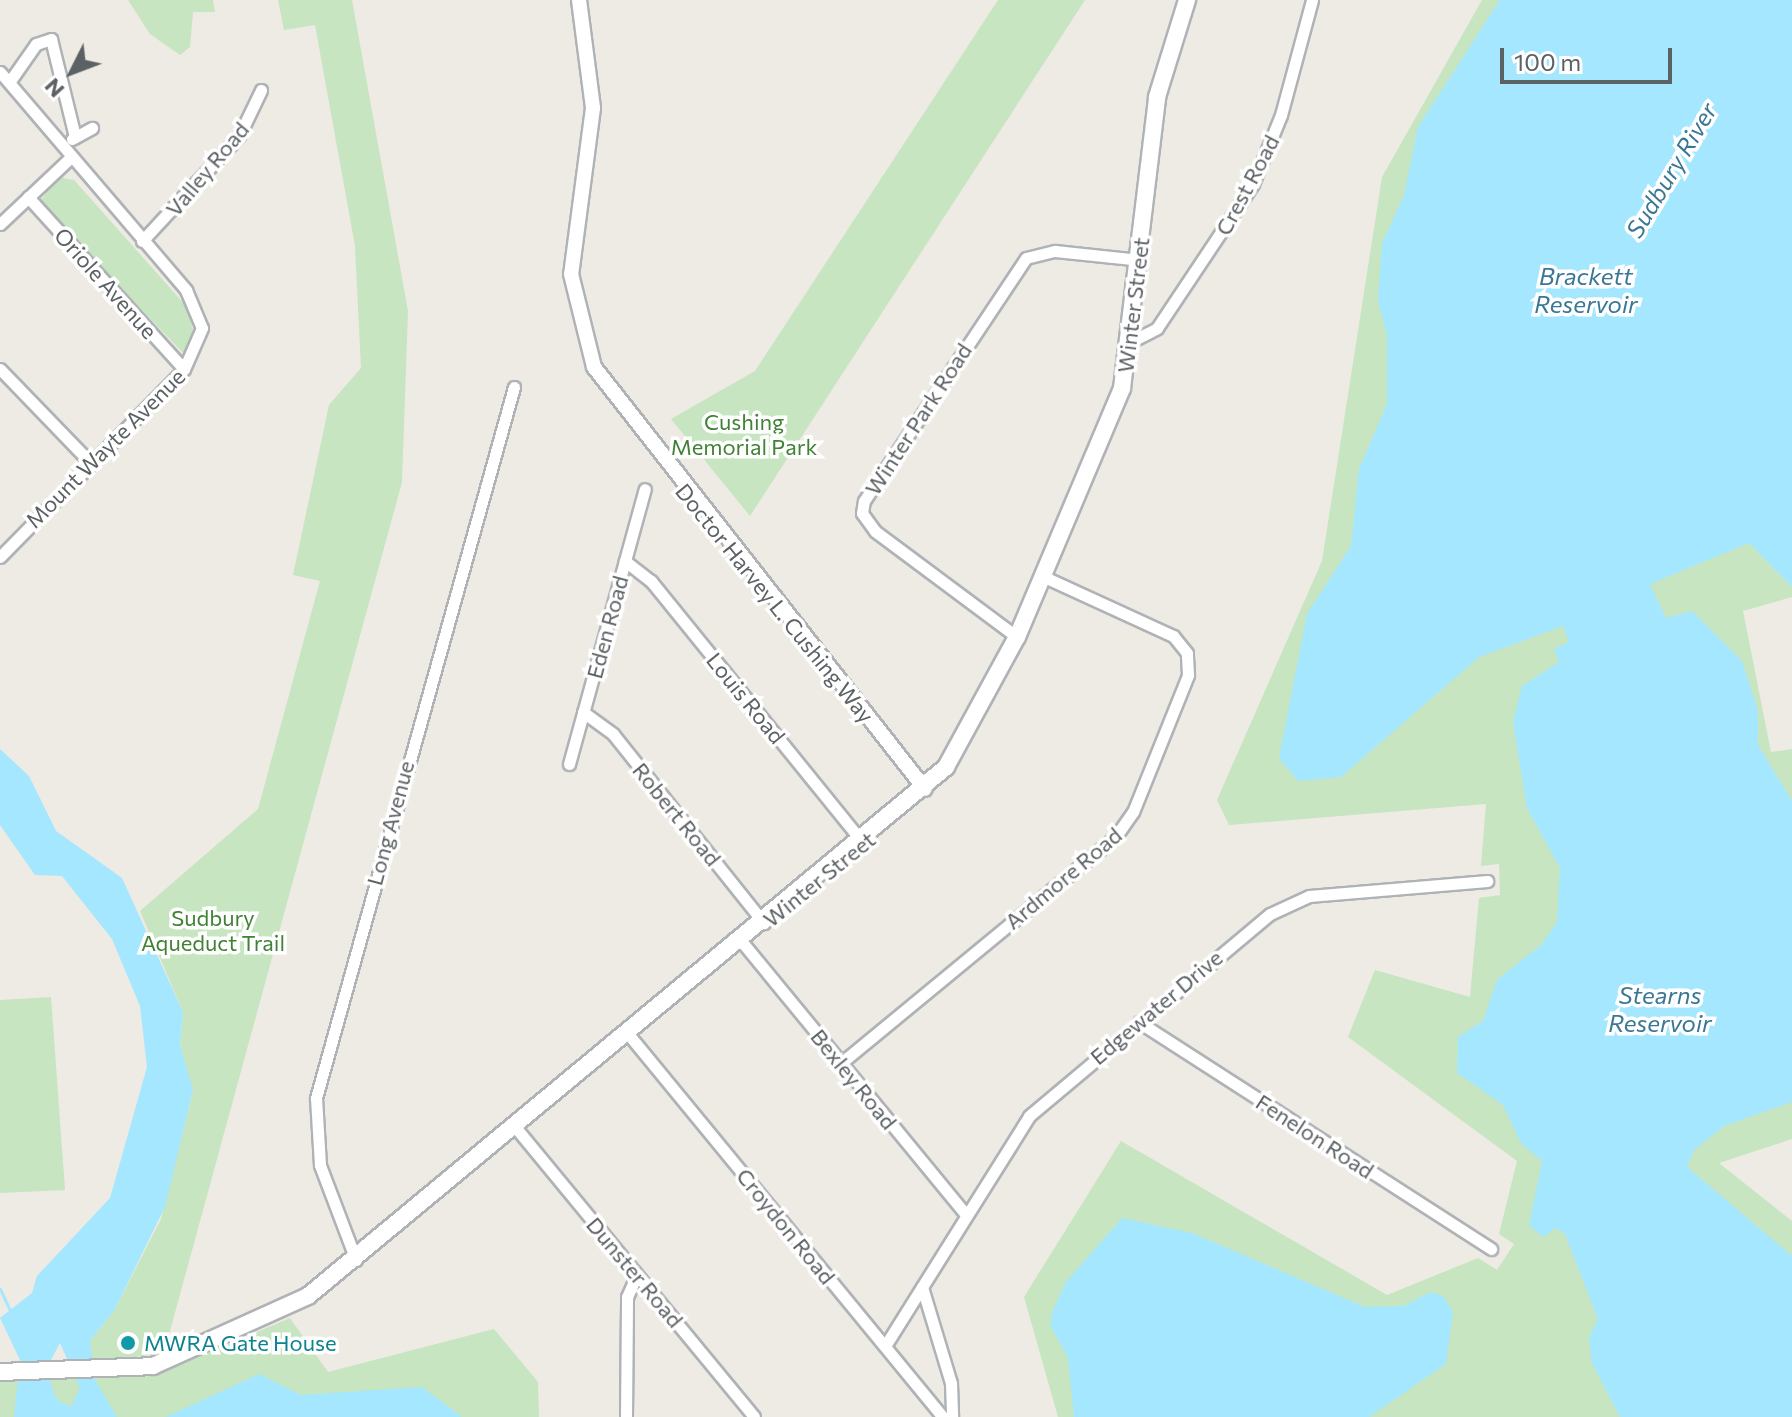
<!DOCTYPE html>
<style>
body{margin:0}
#map{position:relative;width:1792px;height:1417px;overflow:hidden;background:#eeeae4;font-family:Commissioner,sans-serif}
div>[style]{position:absolute}
.green>*{inset:0;background:#c7e5c0}
.water>*{inset:0;background:#a4e7fe}
.stream>*{height:3px;margin:-1.5px;padding:0 1.5px;transform-origin:1.5px;border-radius:1.5px;background:#a4e7fe}
.roads{filter:drop-shadow(2px 0 #afb3b6) drop-shadow(-2px 0 #afb3b6) drop-shadow(0 2px #afb3b6) drop-shadow(0 -2px #afb3b6)}
.minor>*{height:11px;margin:-5.5px;padding:0 5.5px;transform-origin:5.5px;border-radius:5.5px;background:#fff}
.tertiary>*{height:14px;margin:-7px;padding:0 7px;transform-origin:7px;border-radius:7px;background:#fff}
.secondary>*{height:16px;margin:-8px;padding:0 8px;transform-origin:8px;border-radius:8px;background:#fff}
.dots>*{width:22px;height:22px;translate:-50% -50%;box-sizing:border-box;border:4px solid #fff;border-radius:50%}
span{translate:-50% -50%;white-space:nowrap;text-align:center;line-height:1.15;-webkit-text-stroke:7px #fff;paint-order:stroke}
.street-label{font-size:22px;color:#5c6164}
.park-label{font-size:22px;color:#408235}
.culture-label{font-size:22px;color:#0d838f}
.left{translate:0 -50%;text-align:left}
.water-label{font-size:24px;color:#3a7795;font-style:italic}
.north{position:absolute;left:32px;top:32px;width:80px;height:80px;-webkit-text-stroke:6px #fff;paint-order:stroke;rotate:228deg;font-size:22px;font-weight:700;line-height:32px;text-align:center;color:#5c6164}
.north::after{content:'';display:block;margin:auto;width:28px;height:36px;background:#5c6164;clip-path:polygon(50% 0,100% 100%,50% 72%,0 100%)}
.scale{position:absolute;left:1500px;top:48px;width:172px;height:36px;box-sizing:border-box;border:4px solid #5c6164;border-top:0;padding-left:10px;font-size:24px;line-height:28px;white-space:nowrap;color:#5c6164;-webkit-text-stroke:6px #fff;paint-order:stroke}
</style>
<div id="map">
<div class="green">
<div style="clip-path:polygon(128px 0,213px 0,215px 12px,193px 12px,190px 47px,180px 55px,150px 34px)"></div>
<div style="clip-path:polygon(278px 0,352px 0,408px 311px,402px 482px,164px 1353px,91px 1363px,90px 1341px,114px 1311px,161px 1219px,192px 1095px,180px 1045px,183px 1012px,140px 911px,258px 809px,320px 581px,293px 575px,329px 405px,361px 368px,355px 246px,315px 25px,284px 30px)"></div>
<div style="clip-path:polygon(998px 0,1085px 0,750px 516px,671px 419px,755px 371px)"></div>
<div style="clip-path:polygon(1482px 0,1792px 0,1792px 597px,1743px 611px,1771px 752px,1792px 749px,1792px 1139px,1719px 1163px,1792px 1221px,1792px 1417px,1058px 1417px,1024px 1297px,1121px 1141px,1387px 1295px,1478px 1258px,1497px 1270px,1514px 1244px,1499px 1234px,1517px 1161px,1348px 1037px,1375px 970px,1470px 997px,1479px 898px,1500px 895px,1499px 864px,1481px 866px,1486px 804px,1229px 825px,1217px 800px,1322px 561px,1382px 177px)"></div>
<div style="clip-path:polygon(57px 177px,74px 180px,187px 307px,193px 330px,185px 355px,39px 203px)"></div>
<div style="clip-path:polygon(51px 997px,65px 1190px,0 1193px,0 1000px)"></div>
<div style="clip-path:polygon(290px 1318px,328px 1372px,494px 1329px,538px 1382px,539px 1417px,0 1417px,0 1380px,152px 1376px)"></div>
</div>
<div class="water">
<div style="clip-path:polygon(1500px 0,1792px 0,1792px 587px,1749px 543px,1650px 584px,1666px 618px,1692px 611px,1742px 661px,1758px 711px,1758px 745px,1792px 801px,1792px 1102px,1724px 1126px,1694px 1150px,1687px 1167px,1792px 1256px,1792px 1417px,1620px 1417px,1592px 1363px,1589px 1338px,1598px 1319px,1565px 1234px,1556px 1228px,1543px 1237px,1529px 1225px,1542px 1161px,1521px 1143px,1503px 1105px,1457px 1073px,1458px 1037px,1483px 1021px,1497px 980px,1542px 944px,1557px 922px,1560px 868px,1527px 808px,1513px 722px,1522px 686px,1559px 662px,1554px 649px,1569px 642px,1563px 626px,1479px 657px,1341px 777px,1298px 781px,1279px 758px,1307px 614px,1351px 546px,1359px 469px,1387px 404px,1387px 335px,1378px 300px,1382px 244px,1404px 195px,1418px 127px)"></div>
<div style="clip-path:polygon(evenodd,0 749px,29px 776px,56px 831px,122px 878px,183px 1012px,180px 1045px,193px 1090px,165px 1207px,114px 1311px,90px 1341px,95px 1380px,117px 1417px,14px 1417px,20px 1360px,0 1318px,32px 1293px,37px 1276px,110px 1198px,147px 1067px,140px 1006px,112px 939px,62px 876px,35px 875px,0 825px,0 749px,60px 1343px,80px 1388px,71px 1407px,56px 1399px,46px 1369px,60px 1343px)"></div>
<div style="clip-path:polygon(1122px 1218px,1192px 1233px,1365px 1307px,1404px 1306px,1430px 1292px,1443px 1296px,1453px 1312px,1446px 1364px,1369px 1417px,1074px 1417px,1068px 1358px,1050px 1325px,1053px 1310px,1066px 1282px)"></div>
<div style="clip-path:polygon(259px 1374px,301px 1395px,422px 1387px,462px 1417px,166px 1417px)"></div>
</div>
<div class="stream">
<div style="left:0;top:1289px;width:23px;rotate:65deg"></div>
</div>
<div class="roads">
<div class="minor">
<div style="left:0;top:72px;width:287px;rotate:49.5deg"></div>
<div style="left:186px;top:290px;width:41px;rotate:67.2deg"></div>
<div style="left:202px;top:328px;width:45px;rotate:113.7deg"></div>
<div style="left:184px;top:369px;width:263px;rotate:134.4deg"></div>
<div style="left:10px;top:81px;width:45px;rotate:-54.9deg"></div>
<div style="left:36px;top:44px;width:16px;rotate:-18deg"></div>
<div style="left:51px;top:39px;width:101px;rotate:76.2deg"></div>
<div style="left:72px;top:139px;width:23px;rotate:-29deg"></div>
<div style="left:28px;top:197px;width:232px;rotate:47.8deg"></div>
<div style="left:0;top:224px;width:98px;rotate:-43.3deg"></div>
<div style="left:142px;top:241px;width:143px;rotate:-47.3deg"></div>
<div style="left:239px;top:136px;width:51px;rotate:-64.4deg"></div>
<div style="left:1132px;top:341px;width:28px;rotate:-27deg"></div>
<div style="left:1157px;top:328px;width:173px;rotate:-56.3deg"></div>
<div style="left:1253px;top:184px;width:74px;rotate:-67.9deg"></div>
<div style="left:1281px;top:115px;width:119px;rotate:-74.9deg"></div>
<div style="left:0;top:369px;width:127px;rotate:46deg"></div>
<div style="left:625px;top:561px;width:33px;rotate:38deg"></div>
<div style="left:651px;top:581px;width:336px;rotate:51deg"></div>
<div style="left:1017px;top:637px;width:177px;rotate:-143.3deg"></div>
<div style="left:875px;top:531px;width:22px;rotate:-126deg"></div>
<div style="left:862px;top:513px;width:12px;rotate:-81deg"></div>
<div style="left:864px;top:501px;width:292px;rotate:-56.3deg"></div>
<div style="left:1026px;top:258px;width:30px;rotate:-14deg"></div>
<div style="left:1055px;top:251px;width:85px;rotate:6deg"></div>
<div style="left:583px;top:712px;width:37px;rotate:36deg"></div>
<div style="left:613px;top:734px;width:242px;rotate:51.4deg"></div>
<div style="left:569px;top:764px;width:285px;rotate:-74.6deg"></div>
<div style="left:742px;top:942px;width:353px;rotate:50.6deg"></div>
<div style="left:1139px;top:1022px;width:419px;rotate:32.8deg"></div>
<div style="left:629px;top:1035px;width:494px;rotate:50.6deg"></div>
<div style="left:841px;top:1063px;width:357px;rotate:-39.5deg"></div>
<div style="left:1116px;top:836px;width:29px;rotate:-55deg"></div>
<div style="left:1133px;top:812px;width:148px;rotate:-68.1deg"></div>
<div style="left:1188px;top:675px;width:22px;rotate:-93deg"></div>
<div style="left:1187px;top:653px;width:22px;rotate:-129deg"></div>
<div style="left:1173px;top:636px;width:142px;rotate:-155.4deg"></div>
<div style="left:516px;top:1128px;width:374px;rotate:50.5deg"></div>
<div style="left:356px;top:1260px;width:102px;rotate:-110.8deg"></div>
<div style="left:320px;top:1165px;width:67px;rotate:-93.4deg"></div>
<div style="left:316px;top:1098px;width:738px;rotate:-74.44deg"></div>
<div style="left:922px;top:1287px;width:100px;rotate:73.2deg"></div>
<div style="left:951px;top:1383px;width:34px;rotate:88deg"></div>
<div style="left:885px;top:1346px;width:271px;rotate:-57.9deg"></div>
<div style="left:1029px;top:1116px;width:314px;rotate:-40deg"></div>
<div style="left:1270px;top:914px;width:43px;rotate:-24.8deg"></div>
<div style="left:1309px;top:896px;width:179px;rotate:-4.8deg"></div>
<div style="left:626px;top:1417px;width:120px;rotate:-89.5deg"></div>
<div style="left:627px;top:1297px;width:24px;rotate:-66deg"></div>
</div>
<div class="tertiary">
<div style="left:579px;top:0;width:109px;rotate:82.6deg"></div>
<div style="left:593px;top:108px;width:167px;rotate:97.5deg"></div>
<div style="left:571px;top:274px;width:96px;rotate:76.1deg"></div>
<div style="left:594px;top:367px;width:536px;rotate:51.89deg"></div>
</div>
<div class="secondary">
<div style="left:0;top:1372px;width:153px;rotate:-2.2deg"></div>
<div style="left:153px;top:1366px;width:170px;rotate:-24.3deg"></div>
<div style="left:308px;top:1296px;width:829px;rotate:-39.66deg"></div>
<div style="left:946px;top:767px;width:148px;rotate:-61.4deg"></div>
<div style="left:1017px;top:637px;width:270px;rotate:-67.1deg"></div>
<div style="left:1122px;top:388px;width:293px;rotate:-83.1deg"></div>
<div style="left:1157px;top:97px;width:102px;rotate:-72.8deg"></div>
</div>
</div>
<div class="dots">
<div style="left:128px;top:1343px;background:#0f9aa8"></div>
</div>
<div class="street-label">
<span style="left:207px;top:169px;rotate:-50deg">Valley Road</span>
<span style="left:1247px;top:185px;rotate:-62deg">Crest Road</span>
<span style="left:106px;top:283px;rotate:48deg">Oriole Avenue</span>
<span style="left:1133px;top:305px;rotate:-83deg">Winter Street</span>
<span style="left:918px;top:419px;rotate:-57deg">Winter Park Road</span>
<span style="left:105px;top:448px;rotate:-45deg">Mount Wayte Avenue</span>
<span style="left:775px;top:603px;rotate:51deg">Doctor Harvey L. Cushing Way</span>
<span style="left:607px;top:627px;rotate:-75deg">Eden Road</span>
<span style="left:746px;top:698px;rotate:51deg">Louis Road</span>
<span style="left:677px;top:814px;rotate:51deg">Robert Road</span>
<span style="left:390px;top:823px;rotate:-75deg">Long Avenue</span>
<span style="left:1063px;top:878px;rotate:-40deg">Ardmore Road</span>
<span style="left:819px;top:879px;rotate:-39deg">Winter Street</span>
<span style="left:1156px;top:1007px;rotate:-40deg">Edgewater Drive</span>
<span style="left:854px;top:1079px;rotate:51deg">Bexley Road</span>
<span style="left:1315px;top:1136px;rotate:33deg">Fenelon Road</span>
<span style="left:786px;top:1226px;rotate:51deg">Croydon Road</span>
<span style="left:635px;top:1272px;rotate:50deg">Dunster Road</span>
</div>
<div class="park-label">
<span style="left:744px;top:434px">Cushing<br>Memorial Park</span>
<span style="left:213px;top:930px">Sudbury<br>Aqueduct Trail</span>
</div>
<div class="culture-label">
<span class="left" style="left:144px;top:1343px">MWRA Gate House</span>
</div>
<div class="water-label">
<span style="left:1671px;top:170px;rotate:-59deg">Sudbury River</span>
<span style="left:1586px;top:290px">Brackett<br>Reservoir</span>
<span style="left:1660px;top:1009px">Stearns<br>Reservoir</span>
</div>
<div class="north">N</div>
<div class="scale">100 m</div>
</div>
